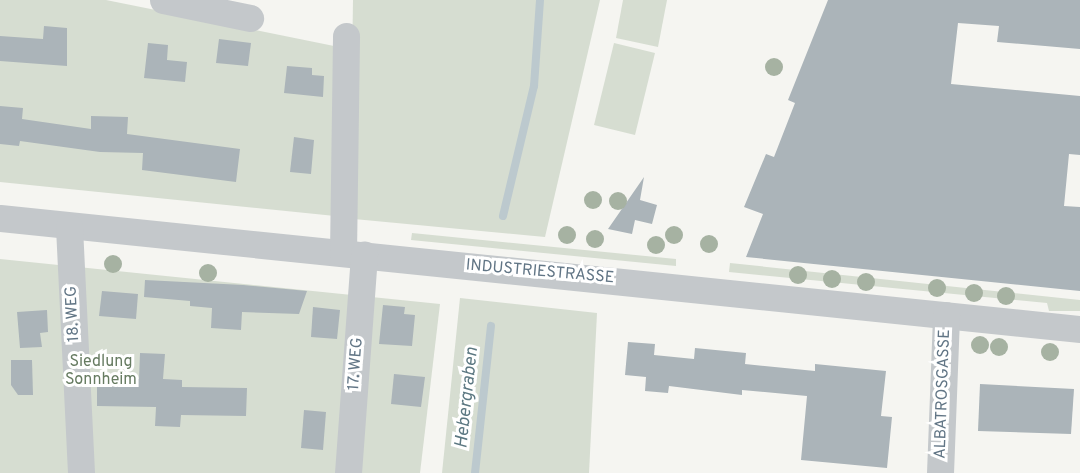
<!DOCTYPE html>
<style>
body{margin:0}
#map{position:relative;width:1080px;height:473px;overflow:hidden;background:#f5f5f1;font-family:Overpass,sans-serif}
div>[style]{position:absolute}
.green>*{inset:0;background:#d6ddd1}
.stream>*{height:8px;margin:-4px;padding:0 4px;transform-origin:4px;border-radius:4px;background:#bcc9ce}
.building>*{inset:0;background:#abb4b9}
.minor>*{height:27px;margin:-13.5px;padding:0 13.5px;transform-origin:13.5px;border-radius:13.5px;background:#c4c8cb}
.trees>*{width:18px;height:18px;margin:-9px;border-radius:50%;background:#a6b2a2}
span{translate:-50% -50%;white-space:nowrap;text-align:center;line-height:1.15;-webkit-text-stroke:6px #fff;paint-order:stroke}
.street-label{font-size:16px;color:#617585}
.park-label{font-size:16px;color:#667b61}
.water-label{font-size:18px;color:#5c7882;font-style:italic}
</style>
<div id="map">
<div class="green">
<div style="clip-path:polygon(0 0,106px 0,334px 46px,335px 216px,0 182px)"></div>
<div style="clip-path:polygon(353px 0,600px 0,545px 237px,354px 219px,350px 197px)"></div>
<div style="clip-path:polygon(623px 0,667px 0,658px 47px,616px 38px)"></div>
<div style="clip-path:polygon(614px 43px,655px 53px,635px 135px,594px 125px)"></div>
<div style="clip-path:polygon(412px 233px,676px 259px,676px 266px,411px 240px)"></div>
<div style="clip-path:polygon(0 259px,440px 304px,420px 473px,0 473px)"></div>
<div style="clip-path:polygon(730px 263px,1080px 300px,1080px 311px,1049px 311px,1047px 303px,729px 272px)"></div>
<div style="clip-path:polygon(460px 298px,597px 313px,589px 473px,442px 473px)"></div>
</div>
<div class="stream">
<div style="left:503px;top:216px;width:134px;rotate:-76.6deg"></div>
<div style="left:534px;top:86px;width:86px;rotate:-86deg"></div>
<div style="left:475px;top:473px;width:148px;rotate:-83.8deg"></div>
</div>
<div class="building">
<div style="clip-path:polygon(828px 0,1080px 0,1080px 49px,997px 42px,999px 26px,958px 23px,951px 84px,1080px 96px,1080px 155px,1069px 154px,1064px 206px,1080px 207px,1080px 291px,746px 257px,763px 214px,744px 207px,766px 154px,774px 157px,795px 103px,788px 100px)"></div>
<div style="clip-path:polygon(44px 26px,67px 28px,67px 66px,0 61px,0 36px,43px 39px)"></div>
<div style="clip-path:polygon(219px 39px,251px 43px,248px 66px,216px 63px)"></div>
<div style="clip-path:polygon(148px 43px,168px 45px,167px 60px,187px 62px,185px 82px,144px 78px)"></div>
<div style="clip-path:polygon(287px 66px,312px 68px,312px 75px,324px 76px,323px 97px,284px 93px)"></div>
<div style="clip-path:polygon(0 106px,23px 108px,22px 119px,91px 129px,91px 116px,128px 117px,127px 134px,240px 149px,236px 182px,142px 170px,143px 153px,100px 152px,20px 141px,19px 146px,0 144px)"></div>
<div style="clip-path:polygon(294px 137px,314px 140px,311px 174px,290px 172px)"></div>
<div style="clip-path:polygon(644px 177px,640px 200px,657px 205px,652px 224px,635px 220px,632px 234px,608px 229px)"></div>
<div style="clip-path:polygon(145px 280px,243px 285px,307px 291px,299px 314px,242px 312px,241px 330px,211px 328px,212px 308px,190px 306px,190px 301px,144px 297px)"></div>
<div style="clip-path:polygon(102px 291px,138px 294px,136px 319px,99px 316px)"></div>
<div style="clip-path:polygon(383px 305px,405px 307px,404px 314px,415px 315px,412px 346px,379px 344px)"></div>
<div style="clip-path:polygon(313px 307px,340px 310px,337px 339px,311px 337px)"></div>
<div style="clip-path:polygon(47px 310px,48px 332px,40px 333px,42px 347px,20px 348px,17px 312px)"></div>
<div style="clip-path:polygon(628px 342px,655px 344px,654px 355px,694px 359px,695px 348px,746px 353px,745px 364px,815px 371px,815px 364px,886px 371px,881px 416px,892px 417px,887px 468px,801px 460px,807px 396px,742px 390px,742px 395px,669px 386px,668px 393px,645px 391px,646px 377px,625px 375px)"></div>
<div style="clip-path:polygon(140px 353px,165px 354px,163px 379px,182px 380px,182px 387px,247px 388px,246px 416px,181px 415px,180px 427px,155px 426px,156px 407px,97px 406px,97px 378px,139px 379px)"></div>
<div style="clip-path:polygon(11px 360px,32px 360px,33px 395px,18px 395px,11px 385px)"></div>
<div style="clip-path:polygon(394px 374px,425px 377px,421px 407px,391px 404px)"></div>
<div style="clip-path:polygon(980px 384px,1074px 389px,1071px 434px,978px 431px)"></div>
<div style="clip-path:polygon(304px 410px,326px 412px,323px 450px,301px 448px)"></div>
</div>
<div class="minor">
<div style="left:163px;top:0;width:89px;rotate:11.7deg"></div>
<div style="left:0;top:218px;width:1086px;rotate:5.87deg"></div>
<div style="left:69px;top:227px;width:246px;rotate:87.2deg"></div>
<div style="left:343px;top:253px;width:217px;rotate:-89.2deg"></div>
<div style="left:348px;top:473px;width:219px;rotate:-85.8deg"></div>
<div style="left:940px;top:473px;width:158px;rotate:-87.8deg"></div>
</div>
<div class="trees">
<div style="left:774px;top:67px"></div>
<div style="left:593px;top:200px"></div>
<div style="left:618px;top:201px"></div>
<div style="left:567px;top:235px"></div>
<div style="left:674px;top:235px"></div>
<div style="left:595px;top:239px"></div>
<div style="left:709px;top:244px"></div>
<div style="left:656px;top:245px"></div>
<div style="left:113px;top:264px"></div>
<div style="left:208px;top:273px"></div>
<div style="left:798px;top:275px"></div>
<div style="left:832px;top:279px"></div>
<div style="left:866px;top:282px"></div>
<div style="left:937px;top:288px"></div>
<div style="left:974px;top:293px"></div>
<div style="left:1006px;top:296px"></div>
<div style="left:980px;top:345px"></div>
<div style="left:999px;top:347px"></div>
<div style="left:1050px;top:352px"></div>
</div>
<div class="street-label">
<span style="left:540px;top:272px;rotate:5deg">INDUSTRIESTRASSE</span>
<span style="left:73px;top:314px;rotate:-93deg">18. WEG</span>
<span style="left:356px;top:364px;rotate:-86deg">17. WEG</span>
<span style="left:943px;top:394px;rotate:-88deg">ALBATROSGASSE</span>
</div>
<div class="park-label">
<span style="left:101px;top:371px">Siedlung<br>Sonnheim</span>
</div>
<div class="water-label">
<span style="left:468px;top:398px;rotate:-84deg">Hebergraben</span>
</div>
</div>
